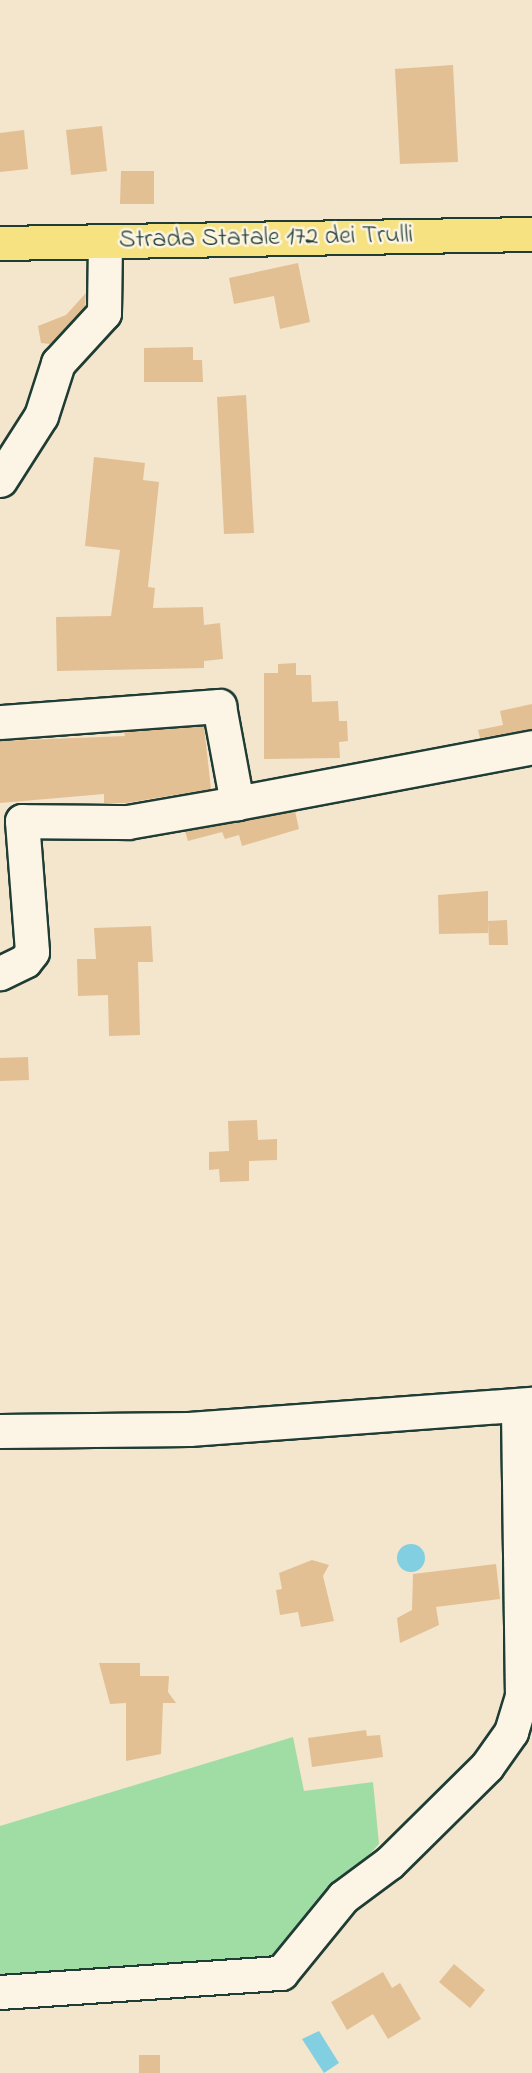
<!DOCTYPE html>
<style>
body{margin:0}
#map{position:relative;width:532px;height:2073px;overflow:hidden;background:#f4e5cd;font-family:"Indie Flower",sans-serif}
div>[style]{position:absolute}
.green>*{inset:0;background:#a0dda5}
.water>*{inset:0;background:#82cfe1}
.round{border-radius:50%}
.building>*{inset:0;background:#e2c094}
.roads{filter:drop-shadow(2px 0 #1f3d34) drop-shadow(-2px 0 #1f3d34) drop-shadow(0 2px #1f3d34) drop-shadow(0 -2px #1f3d34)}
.minor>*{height:33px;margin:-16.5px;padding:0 16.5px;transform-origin:16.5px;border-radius:16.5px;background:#fcf5e5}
.major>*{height:33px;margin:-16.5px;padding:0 16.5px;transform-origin:16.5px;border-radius:16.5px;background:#f6e281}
span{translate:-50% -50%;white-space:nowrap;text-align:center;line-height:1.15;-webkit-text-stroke:5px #fcf5e5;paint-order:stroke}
.street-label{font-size:26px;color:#1f3d34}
</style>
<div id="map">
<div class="green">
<div style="clip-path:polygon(293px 1737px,304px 1791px,373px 1782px,379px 1844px,274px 1955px,239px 1967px,0 1980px,0 1826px)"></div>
</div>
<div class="water">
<div class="round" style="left:397px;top:1544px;width:28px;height:28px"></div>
<div style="clip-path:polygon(319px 2031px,339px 2063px,324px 2073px,302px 2039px)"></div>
</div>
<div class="building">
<div style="clip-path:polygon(453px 65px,458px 162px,400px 164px,395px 69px)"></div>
<div style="clip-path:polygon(102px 126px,107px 171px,71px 175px,66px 130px)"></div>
<div style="clip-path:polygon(24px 130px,28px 169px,0 172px,0 133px)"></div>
<div style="clip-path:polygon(121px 171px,154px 171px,154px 204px,120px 204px)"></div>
<div style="clip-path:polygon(298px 263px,310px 322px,280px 329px,274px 296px,234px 304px,229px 278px)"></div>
<div style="clip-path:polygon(86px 293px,85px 306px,50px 344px,41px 343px,38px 326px,66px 315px)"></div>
<div style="clip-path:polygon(193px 347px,193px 360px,202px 360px,203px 382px,144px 382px,144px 348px)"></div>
<div style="clip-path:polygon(246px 395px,254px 533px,224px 534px,217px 397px)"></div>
<div style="clip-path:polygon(94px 457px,145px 463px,143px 480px,159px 482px,148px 587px,155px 588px,153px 608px,203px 607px,204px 625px,220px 623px,223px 659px,204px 661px,204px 668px,57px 671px,56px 617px,111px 616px,120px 550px,85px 546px)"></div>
<div style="clip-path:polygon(296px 663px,296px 675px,311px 675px,312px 702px,338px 701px,339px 721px,347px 721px,348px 741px,339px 742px,340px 758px,264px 759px,264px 673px,278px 673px,278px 664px)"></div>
<div style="clip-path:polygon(532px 704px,532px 729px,480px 738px,478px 730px,503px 725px,500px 711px)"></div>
<div style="clip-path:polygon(204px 726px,211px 789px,126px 803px,104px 803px,104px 794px,0 803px,0 741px,125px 736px,124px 732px)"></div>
<div style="clip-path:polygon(295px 811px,299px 829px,242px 846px,239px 835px,225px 839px,222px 832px,188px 841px,185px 831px)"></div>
<div style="clip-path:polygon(488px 891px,488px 933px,439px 934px,438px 895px)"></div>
<div style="clip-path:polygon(507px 920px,508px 945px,489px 945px,488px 921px)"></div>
<div style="clip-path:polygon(151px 926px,153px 962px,138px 962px,140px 1035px,109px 1036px,108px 995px,78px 996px,77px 959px,96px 959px,94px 928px)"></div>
<div style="clip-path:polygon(28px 1057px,29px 1080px,0 1081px,0 1058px)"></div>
<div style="clip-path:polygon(257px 1120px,258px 1140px,277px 1139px,277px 1160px,249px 1161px,249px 1181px,220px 1182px,219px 1169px,209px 1170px,209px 1152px,229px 1151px,228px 1121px)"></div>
<div style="clip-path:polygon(312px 1560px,329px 1565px,323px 1576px,334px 1621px,301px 1627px,298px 1612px,280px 1615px,276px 1590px,282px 1589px,279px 1573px)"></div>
<div style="clip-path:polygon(496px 1564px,500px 1599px,436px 1607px,439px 1625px,400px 1643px,397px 1618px,412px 1610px,413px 1574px)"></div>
<div style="clip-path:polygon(99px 1663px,140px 1663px,140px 1676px,169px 1676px,168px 1692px,176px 1703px,163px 1703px,161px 1754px,126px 1761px,126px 1703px,110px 1704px)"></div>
<div style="clip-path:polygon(366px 1730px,367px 1736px,380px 1735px,383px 1757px,312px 1767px,308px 1738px)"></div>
<div style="clip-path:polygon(454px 1964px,485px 1990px,470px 2008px,439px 1982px)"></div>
<div style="clip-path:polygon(383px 1972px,392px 1988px,400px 1983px,421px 2019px,388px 2039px,373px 2014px,347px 2030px,331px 2002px)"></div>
<div style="clip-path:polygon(139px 2055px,160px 2055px,160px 2073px,139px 2073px)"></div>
</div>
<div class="roads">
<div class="minor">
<div style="left:0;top:480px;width:76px;rotate:-57.4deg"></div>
<div style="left:41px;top:416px;width:56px;rotate:-72.2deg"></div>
<div style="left:58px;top:363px;width:68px;rotate:-47.4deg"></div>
<div style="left:104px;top:313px;width:71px;rotate:-89.2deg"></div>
<div style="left:0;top:722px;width:220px;rotate:-4.2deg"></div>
<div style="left:219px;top:706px;width:99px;rotate:79.5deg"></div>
<div style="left:237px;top:803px;width:111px;rotate:170.1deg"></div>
<div style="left:128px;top:822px;width:106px;rotate:-179.5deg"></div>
<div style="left:22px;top:821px;width:131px;rotate:85.6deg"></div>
<div style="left:32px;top:952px;width:11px;rotate:128deg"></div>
<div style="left:25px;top:961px;width:28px;rotate:154deg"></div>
<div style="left:237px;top:803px;width:300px;rotate:-10.7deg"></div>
<div style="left:0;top:1431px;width:189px;rotate:-0.6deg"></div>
<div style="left:189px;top:1429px;width:344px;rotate:-4.2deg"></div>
<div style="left:0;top:1992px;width:282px;rotate:-3.9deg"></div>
<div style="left:281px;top:1973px;width:98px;rotate:-50.8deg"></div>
<div style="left:343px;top:1897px;width:57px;rotate:-36.5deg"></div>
<div style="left:389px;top:1863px;width:138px;rotate:-44.7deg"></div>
<div style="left:487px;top:1766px;width:42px;rotate:-54.8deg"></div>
<div style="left:511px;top:1732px;width:37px;rotate:-73deg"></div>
<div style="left:522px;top:1697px;width:291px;rotate:-90.8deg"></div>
</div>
<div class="major">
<div style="left:0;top:243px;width:532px;rotate:-0.97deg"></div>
</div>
</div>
<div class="street-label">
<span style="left:266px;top:239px;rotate:-1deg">Strada Statale 172 dei Trulli</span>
</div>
</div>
